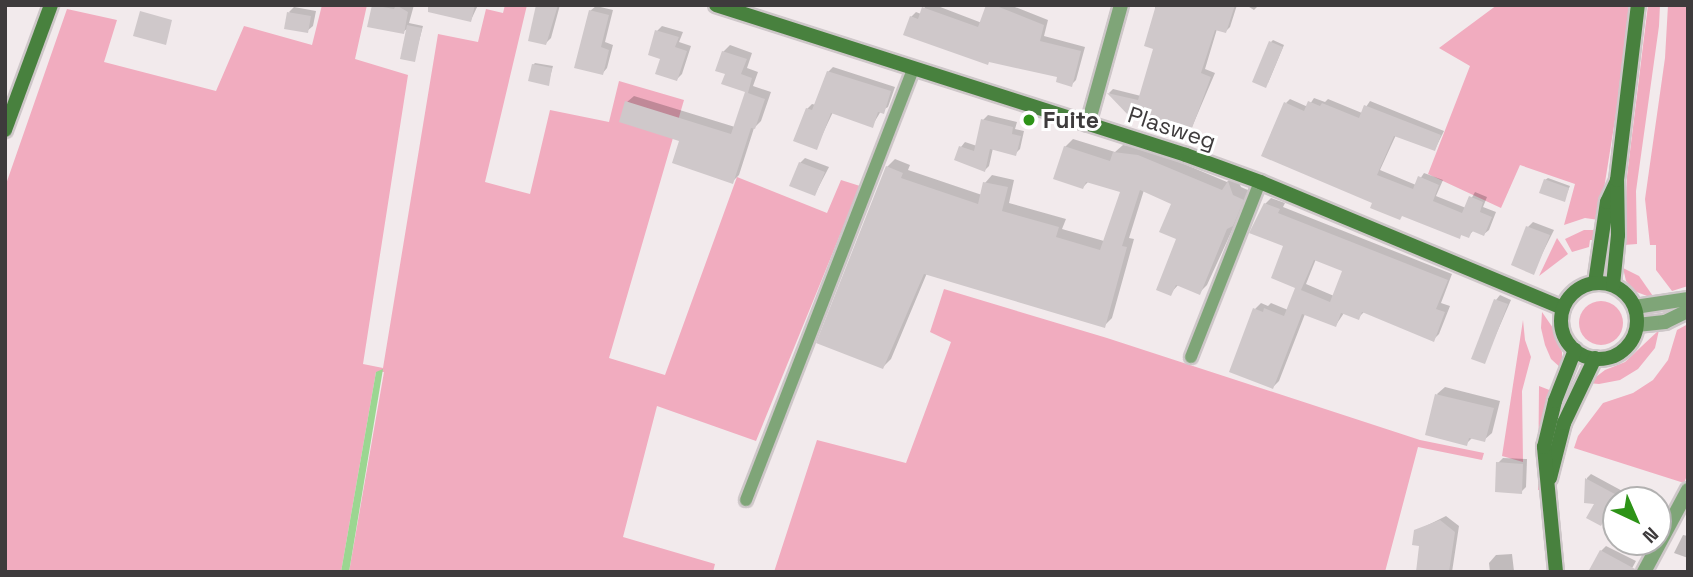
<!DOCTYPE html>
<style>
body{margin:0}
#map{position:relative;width:1693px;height:577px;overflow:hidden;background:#f2eaec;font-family:"Space Grotesk",sans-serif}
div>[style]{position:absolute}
.green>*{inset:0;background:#f1acbf}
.round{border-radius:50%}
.water>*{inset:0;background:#9bd691}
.shadow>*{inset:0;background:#0003}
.building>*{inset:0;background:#cfc8ca}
.roads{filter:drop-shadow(2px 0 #cec7c9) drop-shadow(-2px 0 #cec7c9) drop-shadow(0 2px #cec7c9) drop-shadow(0 -2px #cec7c9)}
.lane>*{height:12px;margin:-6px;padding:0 6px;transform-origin:6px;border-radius:6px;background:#7fa578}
.street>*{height:14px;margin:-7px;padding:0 7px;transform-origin:7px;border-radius:7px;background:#7fa578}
.secondary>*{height:14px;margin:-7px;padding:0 7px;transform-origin:7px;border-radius:7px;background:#48813e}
.secondary>.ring{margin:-7px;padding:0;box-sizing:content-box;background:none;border:14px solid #48813e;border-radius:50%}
.dots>*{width:19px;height:19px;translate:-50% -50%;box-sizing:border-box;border:4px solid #fff;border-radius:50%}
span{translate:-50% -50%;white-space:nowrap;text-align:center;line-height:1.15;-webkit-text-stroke:6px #fff;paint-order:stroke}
.poi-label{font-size:23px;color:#3e3b3c;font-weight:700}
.left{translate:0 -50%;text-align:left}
.street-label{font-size:23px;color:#3e3b3c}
.frame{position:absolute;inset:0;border:7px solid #3e3b3c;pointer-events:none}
.north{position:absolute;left:1602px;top:486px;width:70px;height:70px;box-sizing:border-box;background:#fff;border:2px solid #b2b1b1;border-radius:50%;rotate:136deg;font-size:19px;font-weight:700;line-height:28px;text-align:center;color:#3e3b3c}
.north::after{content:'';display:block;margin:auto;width:24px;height:32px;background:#2d9317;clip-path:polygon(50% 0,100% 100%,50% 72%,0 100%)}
</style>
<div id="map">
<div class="green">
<div style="clip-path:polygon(322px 5px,367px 5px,355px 59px,408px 75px,363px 364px,383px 368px,438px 34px,478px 42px,486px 9px,503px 13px,505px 5px,527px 5px,485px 182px,530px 194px,550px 110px,609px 122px,619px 81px,684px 100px,609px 358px,665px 375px,737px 177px,827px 213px,841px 180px,860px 186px,756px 441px,657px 406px,623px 537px,715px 564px,713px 572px,349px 572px,384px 372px,376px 372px,341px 572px,5px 572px,5px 187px,67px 9px,117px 20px,104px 62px,216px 91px,244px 26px,312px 45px)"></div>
<div style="clip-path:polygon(1497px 5px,1629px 5px,1622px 76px,1599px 220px,1585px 218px,1564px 225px,1575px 184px,1520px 165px,1501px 208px,1428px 174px,1470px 66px,1439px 48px)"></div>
<div style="clip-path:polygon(1648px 5px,1660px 5px,1659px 26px,1636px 191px,1637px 244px,1624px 245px,1627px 176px)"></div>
<div style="clip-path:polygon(1668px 5px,1688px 5px,1688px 286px,1672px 291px,1656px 270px,1656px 245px,1650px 245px,1645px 199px,1665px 58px)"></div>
<div style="clip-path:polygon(1584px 230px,1597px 230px,1596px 240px,1590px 240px,1589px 247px,1572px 252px,1565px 239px)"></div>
<div style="clip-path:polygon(1557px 238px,1568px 254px,1539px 276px)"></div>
<div style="clip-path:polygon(1623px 268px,1639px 276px,1655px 299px,1634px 291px,1626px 281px)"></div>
<div style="clip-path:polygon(944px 289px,1107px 338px,1420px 440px,1484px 453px,1482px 460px,1418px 447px,1385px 572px,774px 572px,817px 440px,906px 463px,951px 342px,930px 332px)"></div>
<div class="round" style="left:1579px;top:301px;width:44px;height:44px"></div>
<div style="clip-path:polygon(1542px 312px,1553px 328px,1562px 352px,1562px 369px,1551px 359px,1545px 345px,1541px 328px)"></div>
<div style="clip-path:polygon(1523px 320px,1525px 340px,1531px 357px,1522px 391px,1523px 462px,1502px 456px)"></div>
<div style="clip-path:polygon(1688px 324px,1688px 473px,1684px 483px,1574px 448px,1578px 436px,1603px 403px,1633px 393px,1653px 380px,1668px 360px,1677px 330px)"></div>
<div style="clip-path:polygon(1659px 330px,1655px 348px,1638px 369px,1620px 380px,1599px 384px,1588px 383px,1605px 370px,1625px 362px)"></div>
<div style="clip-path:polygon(1539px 386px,1552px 391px,1540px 453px,1541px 490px,1538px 490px)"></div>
</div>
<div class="water">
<div style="clip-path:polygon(383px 369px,349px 572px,341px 572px,376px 372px)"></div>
</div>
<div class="shadow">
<div style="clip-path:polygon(373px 5px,414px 5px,409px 23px,423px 26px,414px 60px,408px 28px,403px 32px)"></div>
<div style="clip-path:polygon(442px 5px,478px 5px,471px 20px)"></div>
<div style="clip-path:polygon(538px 5px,560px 5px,551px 38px,546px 43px)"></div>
<div style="clip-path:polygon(926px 5px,935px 5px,982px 23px,988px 5px,1010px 5px,1048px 20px,1044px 36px,1085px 47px,1076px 80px,1071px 85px,1059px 76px,911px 17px,916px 12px,921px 14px)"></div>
<div style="clip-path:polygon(1155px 5px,1237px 5px,1230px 27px,1226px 31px,1217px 29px,1205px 69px,1215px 73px,1189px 134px,1130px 115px,1109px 93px,1113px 89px,1141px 96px,1155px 47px)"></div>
<div style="clip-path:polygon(1246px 5px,1259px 5px,1254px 10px)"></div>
<div style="clip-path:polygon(596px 6px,613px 10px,605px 42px,613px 45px,607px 68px,602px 74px,590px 11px)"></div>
<div style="clip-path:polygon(294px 7px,316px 11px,313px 26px,307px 31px,289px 12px)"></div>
<div style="clip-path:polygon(662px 26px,683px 32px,679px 42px,691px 46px,682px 74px,677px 79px,657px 31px)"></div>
<div style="clip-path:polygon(1273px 40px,1284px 45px,1268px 83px,1271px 42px)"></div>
<div style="clip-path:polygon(730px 45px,752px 53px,747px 68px,758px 72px,753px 86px,771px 92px,761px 121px,754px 128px,739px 175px,732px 182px,681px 139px,627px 102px,634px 96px,735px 127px,747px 91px,727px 72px,723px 52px)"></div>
<div style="clip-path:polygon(535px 63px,553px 66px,548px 84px,533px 65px)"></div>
<div style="clip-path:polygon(833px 67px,895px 87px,888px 107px,881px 111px,872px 126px,833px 112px,816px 148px,807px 109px,812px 104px,816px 105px,828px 72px)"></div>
<div style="clip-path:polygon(1314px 98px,1325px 102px,1328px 99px,1362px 113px,1370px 101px,1444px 131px,1435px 149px,1396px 135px,1380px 170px,1416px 185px,1424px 173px,1443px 180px,1436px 196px,1466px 208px,1475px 192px,1487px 197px,1483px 207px,1496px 212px,1489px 230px,1484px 234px,1474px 230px,1468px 236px,1463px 233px,1459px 237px,1374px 202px,1286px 103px,1290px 99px,1308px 107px)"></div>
<div style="clip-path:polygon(988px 115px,1017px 122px,1015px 129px,1024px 131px,1020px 149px,1015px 154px,993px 148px,989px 166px,985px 170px,961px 147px,965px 142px,977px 146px,983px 120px)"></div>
<div style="clip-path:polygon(1073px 139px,1115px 152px,1123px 145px,1146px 148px,1227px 182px,1235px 174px,1241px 187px,1250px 191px,1207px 285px,1199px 293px,1179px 284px,1170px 294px,1179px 238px,1173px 203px,1144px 190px,1129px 238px,1134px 239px,1112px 318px,1104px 326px,927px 273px,891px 359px,883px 367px,887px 167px,895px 159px,910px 165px,908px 170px,982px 195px,985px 183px,992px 175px,1014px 180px,1009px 203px,1066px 219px,1062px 229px,1104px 241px,1122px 191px,1089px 181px,1083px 187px,1065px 147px)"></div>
<div style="clip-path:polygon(805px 158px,829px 167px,815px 194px,800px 163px)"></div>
<div style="clip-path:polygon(1548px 178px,1570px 186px,1564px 200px,1545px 180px)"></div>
<div style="clip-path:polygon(evenodd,1271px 198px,1285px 203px,1283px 207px,1452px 274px,1441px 303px,1450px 306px,1439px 334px,1433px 340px,1365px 311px,1358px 318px,1344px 313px,1336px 325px,1305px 314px,1279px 381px,1273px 387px,1255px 309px,1261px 303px,1268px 306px,1271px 303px,1288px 310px,1297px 287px,1285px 245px,1265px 204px,1271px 198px,1316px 259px,1344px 270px,1334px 296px,1306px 284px,1316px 259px)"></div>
<div style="clip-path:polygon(1533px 222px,1554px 230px,1533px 272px,1528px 227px)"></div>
<div style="clip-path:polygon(1500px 295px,1511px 300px,1484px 362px,1496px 300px)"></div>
<div style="clip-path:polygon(1445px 387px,1500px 401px,1492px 433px,1484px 440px,1472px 438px,1466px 444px,1437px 394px)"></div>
<div style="clip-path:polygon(1503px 458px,1527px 459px,1526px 487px,1521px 492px,1498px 463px)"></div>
<div style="clip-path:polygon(1591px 474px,1639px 500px,1616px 500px,1616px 515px,1610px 512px,1601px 524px,1597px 502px,1586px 501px,1587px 478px)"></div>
<div style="clip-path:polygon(1446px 516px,1459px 526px,1452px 572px,1417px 572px,1421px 544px,1416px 531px)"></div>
<div style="clip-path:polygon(1683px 535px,1688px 536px,1688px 558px,1674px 553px)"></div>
<div style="clip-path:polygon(1606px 546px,1636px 561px,1630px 572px,1601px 551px)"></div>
<div style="clip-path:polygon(1512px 554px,1514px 571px,1522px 572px,1490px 572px,1489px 563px,1496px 555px)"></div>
</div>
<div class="building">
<div style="clip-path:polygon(372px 5px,394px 9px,396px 5px,408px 12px,404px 34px,367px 27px)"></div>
<div style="clip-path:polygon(428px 5px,475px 5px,471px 22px,428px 12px)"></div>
<div style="clip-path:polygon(536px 5px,558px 5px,546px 45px,528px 41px)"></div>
<div style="clip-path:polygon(986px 5px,994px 5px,1044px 25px,1040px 41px,1081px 51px,1072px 87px,1056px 82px,1057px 77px,989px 62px,988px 65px,903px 35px,910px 16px,918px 19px,922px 7px,978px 27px)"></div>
<div style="clip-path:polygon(1156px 5px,1235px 5px,1226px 33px,1215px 30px,1201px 73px,1211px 77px,1189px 136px,1130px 117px,1107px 93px,1138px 100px,1153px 49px,1144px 46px)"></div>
<div style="clip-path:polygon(589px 10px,609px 15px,601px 47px,609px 50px,603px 75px,574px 68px)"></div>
<div style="clip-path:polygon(140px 11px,172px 20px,166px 45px,133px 36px)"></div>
<div style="clip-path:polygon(287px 12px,311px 16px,308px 33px,284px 29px)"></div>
<div style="clip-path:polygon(407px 25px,422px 28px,415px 62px,400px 59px)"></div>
<div style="clip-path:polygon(655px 30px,679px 37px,675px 47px,687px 51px,677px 81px,655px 74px,660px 59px,648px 55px)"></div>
<div style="clip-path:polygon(1269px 41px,1283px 47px,1266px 88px,1252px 82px)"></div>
<div style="clip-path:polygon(722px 51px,747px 59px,741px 74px,752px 78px,748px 93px,765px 99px,755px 129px,751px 128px,733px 184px,672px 163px,679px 141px,619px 122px,625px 101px,731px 134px,745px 92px,721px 84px,725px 74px,715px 71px)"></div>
<div style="clip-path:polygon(532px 64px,552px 68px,549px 86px,528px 81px)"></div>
<div style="clip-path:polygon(827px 71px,891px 91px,884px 114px,878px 112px,873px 128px,831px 113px,817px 150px,793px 141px,806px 108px,812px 110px)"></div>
<div style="clip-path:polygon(1308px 101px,1320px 106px,1322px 103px,1359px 118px,1364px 105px,1441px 135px,1435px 151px,1394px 136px,1377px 175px,1413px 189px,1418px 176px,1439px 185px,1433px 201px,1462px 213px,1469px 196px,1483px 202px,1480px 212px,1492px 217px,1484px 236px,1472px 231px,1469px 238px,1461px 235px,1460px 239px,1402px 216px,1400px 220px,1370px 208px,1372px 203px,1261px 156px,1284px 102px,1304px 111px)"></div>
<div style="clip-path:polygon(981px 119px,1013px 127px,1012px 134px,1021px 136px,1016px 156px,990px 149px,985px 172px,954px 160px,959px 146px,974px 151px)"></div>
<div style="clip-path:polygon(1064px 146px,1110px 161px,1113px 152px,1138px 155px,1222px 190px,1228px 181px,1233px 195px,1244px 200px,1233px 226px,1227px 229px,1200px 295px,1176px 285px,1171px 296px,1156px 290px,1176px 239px,1159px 232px,1171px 204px,1140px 190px,1122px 246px,1127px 247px,1105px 328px,924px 274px,883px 369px,816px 343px,886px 166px,903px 173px,901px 178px,978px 204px,983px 182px,1008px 187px,1002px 211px,1059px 227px,1056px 237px,1100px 250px,1120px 192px,1086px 182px,1083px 189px,1053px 179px)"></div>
<div style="clip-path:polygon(799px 162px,825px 172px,815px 196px,789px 186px)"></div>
<div style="clip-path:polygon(1544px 179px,1569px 188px,1565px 202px,1539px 193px)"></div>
<div style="clip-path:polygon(evenodd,1264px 203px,1280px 209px,1278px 213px,1448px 280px,1436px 309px,1445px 312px,1434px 342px,1362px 312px,1359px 320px,1341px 313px,1336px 327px,1302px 314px,1273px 389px,1229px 372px,1253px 308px,1263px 312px,1264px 308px,1284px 316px,1295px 288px,1271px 278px,1283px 246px,1249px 233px,1264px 203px,1314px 260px,1342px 271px,1330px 302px,1301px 290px,1314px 260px)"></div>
<div style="clip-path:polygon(1526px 226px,1550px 235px,1534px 275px,1511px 265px)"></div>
<div style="clip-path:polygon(1494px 299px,1508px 304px,1485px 364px,1471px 359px)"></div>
<div style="clip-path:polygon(1435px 394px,1494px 408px,1485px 442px,1469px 438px,1467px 446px,1425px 435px)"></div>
<div style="clip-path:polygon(1496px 462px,1523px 464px,1522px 494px,1495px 492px)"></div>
<div style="clip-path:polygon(1585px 478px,1626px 500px,1616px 500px,1616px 517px,1608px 513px,1601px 526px,1586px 518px,1594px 504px,1584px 503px)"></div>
<div style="clip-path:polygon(1440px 520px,1455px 532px,1449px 572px,1416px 572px,1419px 546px,1412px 545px,1414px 530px)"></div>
<div style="clip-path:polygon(1600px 550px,1635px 569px,1634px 572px,1588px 572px)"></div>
</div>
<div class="roads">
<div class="lane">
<div style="left:1191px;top:357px;width:188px;rotate:-68.5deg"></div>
<div style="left:746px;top:500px;width:462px;rotate:-68.8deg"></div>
</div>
<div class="street">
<div style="left:1088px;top:124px;width:123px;rotate:-74.5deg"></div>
<div style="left:1635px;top:307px;width:54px;rotate:-8.6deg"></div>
<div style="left:1637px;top:325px;width:28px;rotate:-6deg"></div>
<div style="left:1665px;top:322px;width:25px;rotate:-26deg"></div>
<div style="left:1644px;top:572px;width:93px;rotate:-61.8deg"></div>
</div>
<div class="secondary">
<div style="left:716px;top:5px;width:493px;rotate:17.7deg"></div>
<div style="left:1186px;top:155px;width:79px;rotate:20deg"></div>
<div style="left:1260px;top:182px;width:328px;rotate:22.6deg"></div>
<div style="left:5px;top:130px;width:133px;rotate:-69.8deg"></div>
<div style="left:1595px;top:283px;width:82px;rotate:-81.6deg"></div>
<div style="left:1607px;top:202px;width:23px;rotate:-65deg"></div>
<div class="ring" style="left:1561px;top:283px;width:62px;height:62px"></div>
<div style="left:1613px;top:285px;width:50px;rotate:-84.3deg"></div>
<div style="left:1618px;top:235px;width:55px;rotate:-91deg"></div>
<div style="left:1617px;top:180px;width:176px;rotate:-83.2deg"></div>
<div style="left:1550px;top:478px;width:57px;rotate:-75.7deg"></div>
<div style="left:1564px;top:423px;width:72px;rotate:-64.5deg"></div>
<div style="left:1556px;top:572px;width:126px;rotate:-95.5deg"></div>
<div style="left:1544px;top:447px;width:47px;rotate:-76.6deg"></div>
<div style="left:1555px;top:401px;width:55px;rotate:-68.6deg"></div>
</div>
</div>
<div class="dots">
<div style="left:1029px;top:120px;background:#2d9317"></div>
</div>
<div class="poi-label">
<span class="left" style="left:1043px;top:120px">Fuite</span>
</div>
<div class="street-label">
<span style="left:1172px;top:128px;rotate:18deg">Plasweg</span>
</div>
<div class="frame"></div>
<div class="north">N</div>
</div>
